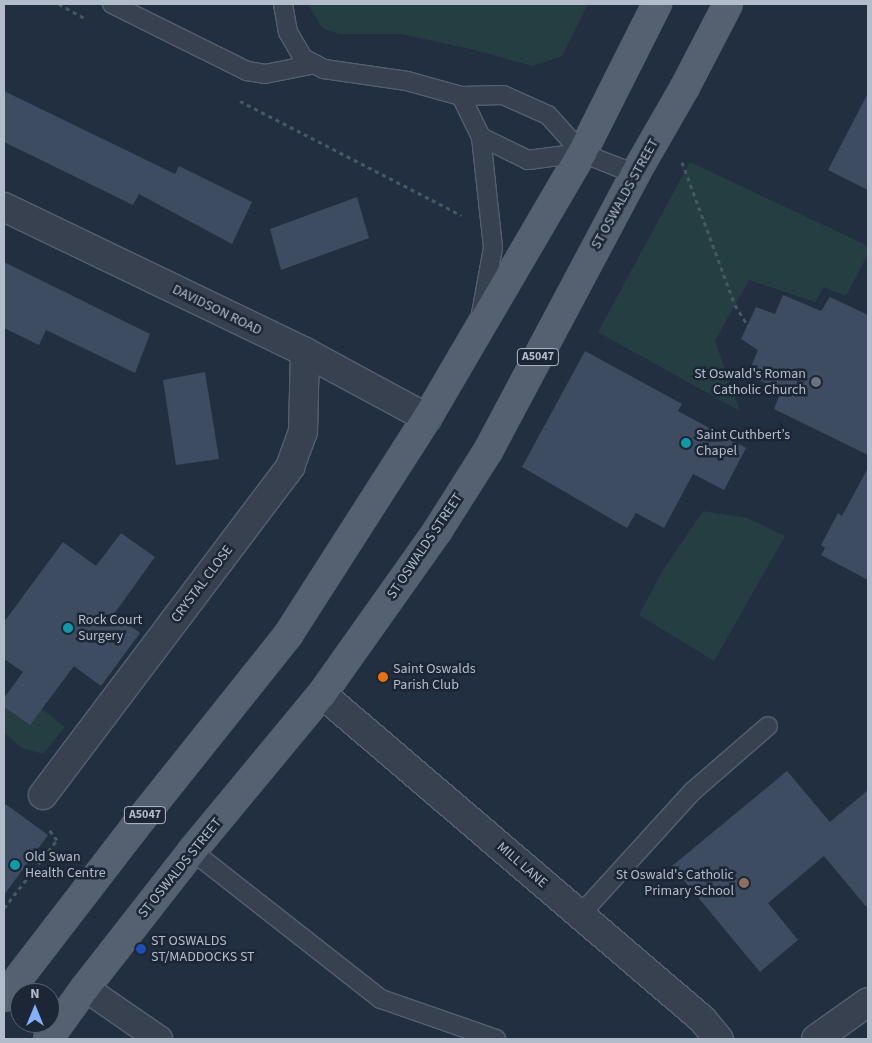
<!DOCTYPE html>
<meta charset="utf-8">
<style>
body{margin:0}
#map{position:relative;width:872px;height:1043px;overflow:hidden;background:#222f41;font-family:"Source Sans 3",sans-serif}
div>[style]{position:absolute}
.green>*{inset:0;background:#253e42}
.building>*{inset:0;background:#3e4c61}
.path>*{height:3px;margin-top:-1.5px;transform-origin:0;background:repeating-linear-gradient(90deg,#435b5e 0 4px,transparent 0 8px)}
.roads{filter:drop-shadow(1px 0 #555f6e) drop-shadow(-1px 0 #555f6e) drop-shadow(0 1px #555f6e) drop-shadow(0 -1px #555f6e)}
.service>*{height:18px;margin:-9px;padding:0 9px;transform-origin:9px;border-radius:9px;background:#374150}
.pedestrian>*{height:26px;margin:-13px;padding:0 13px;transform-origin:13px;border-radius:13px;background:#374150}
.minor>*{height:28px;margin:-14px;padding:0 14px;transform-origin:14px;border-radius:14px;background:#374150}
.primary>*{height:28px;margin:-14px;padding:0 14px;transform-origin:14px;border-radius:14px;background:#556070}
.dots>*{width:14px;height:14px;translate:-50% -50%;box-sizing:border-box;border:2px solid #1c2635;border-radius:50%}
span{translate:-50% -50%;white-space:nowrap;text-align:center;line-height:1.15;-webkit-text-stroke:5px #1c2635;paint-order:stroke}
.shield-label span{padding:1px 4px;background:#1c2635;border:1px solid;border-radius:4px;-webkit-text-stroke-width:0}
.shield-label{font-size:12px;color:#b3bccb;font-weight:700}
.street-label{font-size:14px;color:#b3bccb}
.poi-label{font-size:14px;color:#b3bccb}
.right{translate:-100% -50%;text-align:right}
.left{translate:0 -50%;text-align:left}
.frame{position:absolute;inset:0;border:5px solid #b3bccb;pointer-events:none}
.north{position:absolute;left:10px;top:983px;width:50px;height:50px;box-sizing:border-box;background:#1c2635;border:1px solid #586271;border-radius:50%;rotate:0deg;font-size:14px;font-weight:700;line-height:20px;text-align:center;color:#b3bccb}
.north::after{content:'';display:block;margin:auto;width:18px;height:22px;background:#84b1ff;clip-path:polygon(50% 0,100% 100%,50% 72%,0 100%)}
</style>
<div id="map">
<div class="green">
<div style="clip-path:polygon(308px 4px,588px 4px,562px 56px,532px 66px,475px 50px,401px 34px,339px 34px,322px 28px)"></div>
<div style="clip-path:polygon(690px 162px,868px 246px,868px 254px,846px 296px,824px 287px,815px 302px,749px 280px,715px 341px,740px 411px,598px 332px)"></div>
<div style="clip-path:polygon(703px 511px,747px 518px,785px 536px,714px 661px,639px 615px,663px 570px)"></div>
<div style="clip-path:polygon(4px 707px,29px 725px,42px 709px,65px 727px,43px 754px,22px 748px,4px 732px)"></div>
</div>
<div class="building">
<div style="clip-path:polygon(4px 91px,175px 174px,179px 166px,252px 202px,232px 244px,139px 194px,133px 205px,4px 142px)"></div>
<div style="clip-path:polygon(868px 93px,868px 190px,828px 170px)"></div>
<div style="clip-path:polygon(357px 197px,369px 238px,281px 270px,270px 229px)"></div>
<div style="clip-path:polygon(4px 262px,150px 334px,135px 373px,46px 330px,39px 345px,4px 328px)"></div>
<div style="clip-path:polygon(783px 295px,821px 311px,830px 297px,868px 315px,868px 455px,774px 409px,781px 391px,748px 374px,758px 350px,741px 339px,756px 307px,775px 314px)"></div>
<div style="clip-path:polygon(585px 351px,682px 404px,678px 411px,746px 448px,724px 490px,693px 474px,664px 528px,636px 513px,627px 528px,522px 467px)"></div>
<div style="clip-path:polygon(205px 372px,219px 459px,176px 465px,163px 380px)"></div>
<div style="clip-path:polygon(868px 468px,868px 580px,821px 555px,825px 548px,821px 545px,838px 513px,842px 516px)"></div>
<div style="clip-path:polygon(121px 533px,155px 557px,114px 614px,140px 633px,101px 686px,74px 666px,30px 725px,4px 707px,4px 698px,23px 672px,4px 659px,4px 622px,63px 542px,96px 566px)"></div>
<div style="clip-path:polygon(787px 771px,830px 822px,868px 790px,868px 909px,824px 856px,768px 903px,798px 940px,760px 972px,672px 866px)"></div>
<div style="clip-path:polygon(4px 803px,48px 835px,4px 895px)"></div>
</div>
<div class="path">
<div style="left:59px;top:4px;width:31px;rotate:29deg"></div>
<div style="left:240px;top:101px;width:249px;rotate:27.3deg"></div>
<div style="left:682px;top:162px;width:153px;rotate:69.7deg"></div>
<div style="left:735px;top:305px;width:25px;rotate:58deg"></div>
<div style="left:4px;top:908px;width:86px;rotate:-52.1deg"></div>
<div style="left:57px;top:840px;width:15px;rotate:-127deg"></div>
</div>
<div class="roads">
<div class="service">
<div style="left:112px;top:4px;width:151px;rotate:26.4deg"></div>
<div style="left:247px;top:71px;width:18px;rotate:9deg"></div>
<div style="left:265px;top:74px;width:51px;rotate:-11.3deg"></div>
<div style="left:283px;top:4px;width:28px;rotate:80deg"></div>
<div style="left:288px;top:32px;width:30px;rotate:60deg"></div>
<div style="left:303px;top:58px;width:24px;rotate:28deg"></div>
<div style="left:324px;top:69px;width:84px;rotate:8.2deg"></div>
<div style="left:407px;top:81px;width:56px;rotate:15.5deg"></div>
<div style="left:461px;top:96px;width:42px;rotate:-1.4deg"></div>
<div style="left:503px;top:95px;width:49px;rotate:24deg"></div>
<div style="left:548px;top:115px;width:51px;rotate:48.2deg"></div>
<div style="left:582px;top:153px;width:57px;rotate:21.6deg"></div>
<div style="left:461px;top:96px;width:46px;rotate:64deg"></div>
<div style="left:481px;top:137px;width:52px;rotate:26.1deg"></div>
<div style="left:528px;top:160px;width:54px;rotate:-7.4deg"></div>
<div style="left:481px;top:137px;width:112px;rotate:83.8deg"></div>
<div style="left:493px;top:248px;width:67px;rotate:100.3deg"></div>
<div style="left:192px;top:851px;width:240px;rotate:38.1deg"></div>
<div style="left:381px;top:999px;width:122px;rotate:19.2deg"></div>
<div style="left:580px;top:915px;width:168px;rotate:-47.7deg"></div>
<div style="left:693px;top:791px;width:99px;rotate:-40.9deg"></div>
</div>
<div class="pedestrian">
<div style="left:85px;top:988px;width:90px;rotate:34.6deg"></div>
</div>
<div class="minor">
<div style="left:4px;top:207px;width:334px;rotate:25.7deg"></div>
<div style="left:305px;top:352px;width:139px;rotate:28.4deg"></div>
<div style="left:322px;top:694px;width:500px;rotate:40.54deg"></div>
<div style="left:702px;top:1019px;width:26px;rotate:50deg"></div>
<div style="left:43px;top:795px;width:411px;rotate:-53deg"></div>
<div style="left:290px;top:467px;width:37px;rotate:-70deg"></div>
<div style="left:303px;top:432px;width:80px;rotate:-88.6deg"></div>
<div style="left:816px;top:1039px;width:64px;rotate:-35.4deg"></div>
</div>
<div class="primary">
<div style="left:4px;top:997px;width:213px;rotate:-52.4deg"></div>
<div style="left:134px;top:828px;width:247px;rotate:-51.4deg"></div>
<div style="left:288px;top:635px;width:258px;rotate:-57.4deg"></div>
<div style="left:427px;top:418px;width:307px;rotate:-59.7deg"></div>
<div style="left:582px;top:153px;width:167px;rotate:-63.3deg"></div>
<div style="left:48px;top:1039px;width:63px;rotate:-54deg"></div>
<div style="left:85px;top:988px;width:174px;rotate:-52deg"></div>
<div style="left:192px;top:851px;width:204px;rotate:-50.4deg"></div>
<div style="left:322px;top:694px;width:201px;rotate:-54.7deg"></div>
<div style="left:438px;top:530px;width:93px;rotate:-57.7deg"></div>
<div style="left:488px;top:451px;width:314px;rotate:-62deg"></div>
<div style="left:635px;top:174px;width:100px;rotate:-60.1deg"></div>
<div style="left:685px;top:87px;width:93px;rotate:-62.6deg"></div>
</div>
</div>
<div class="dots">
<div style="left:816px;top:382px;background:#6b7280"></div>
<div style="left:686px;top:443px;background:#0f9aa8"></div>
<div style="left:68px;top:628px;background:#0f9aa8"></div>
<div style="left:383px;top:677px;background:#e8710a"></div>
<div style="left:15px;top:865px;background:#0f9aa8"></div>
<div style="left:744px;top:883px;background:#8d6e63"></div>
<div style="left:141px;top:949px;background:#1a4fb4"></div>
</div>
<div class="shield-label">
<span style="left:538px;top:357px">A5047</span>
<span style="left:145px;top:815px">A5047</span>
</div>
<div class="street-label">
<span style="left:625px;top:194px;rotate:-61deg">ST OSWALDS STREET</span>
<span style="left:217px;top:310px;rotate:26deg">DAVIDSON ROAD</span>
<span style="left:425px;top:546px;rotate:-56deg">ST OSWALDS STREET</span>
<span style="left:202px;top:584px;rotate:-53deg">CRYSTAL CLOSE</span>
<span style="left:522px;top:865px;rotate:41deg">MILL LANE</span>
<span style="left:180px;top:868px;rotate:-51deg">ST OSWALDS STREET</span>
</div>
<div class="poi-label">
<span class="right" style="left:806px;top:382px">St Oswald's Roman<br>Catholic Church</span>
<span class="left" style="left:696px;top:443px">Saint Cuthbert’s<br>Chapel</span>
<span class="left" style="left:78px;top:628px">Rock Court<br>Surgery</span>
<span class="left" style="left:393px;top:677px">Saint Oswalds<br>Parish Club</span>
<span class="left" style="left:25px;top:865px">Old Swan<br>Health Centre</span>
<span class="right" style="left:734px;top:883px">St Oswald's Catholic<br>Primary School</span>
<span class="left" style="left:151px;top:949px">ST OSWALDS<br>ST/MADDOCKS ST</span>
</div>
<div class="frame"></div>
<div class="north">N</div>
</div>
